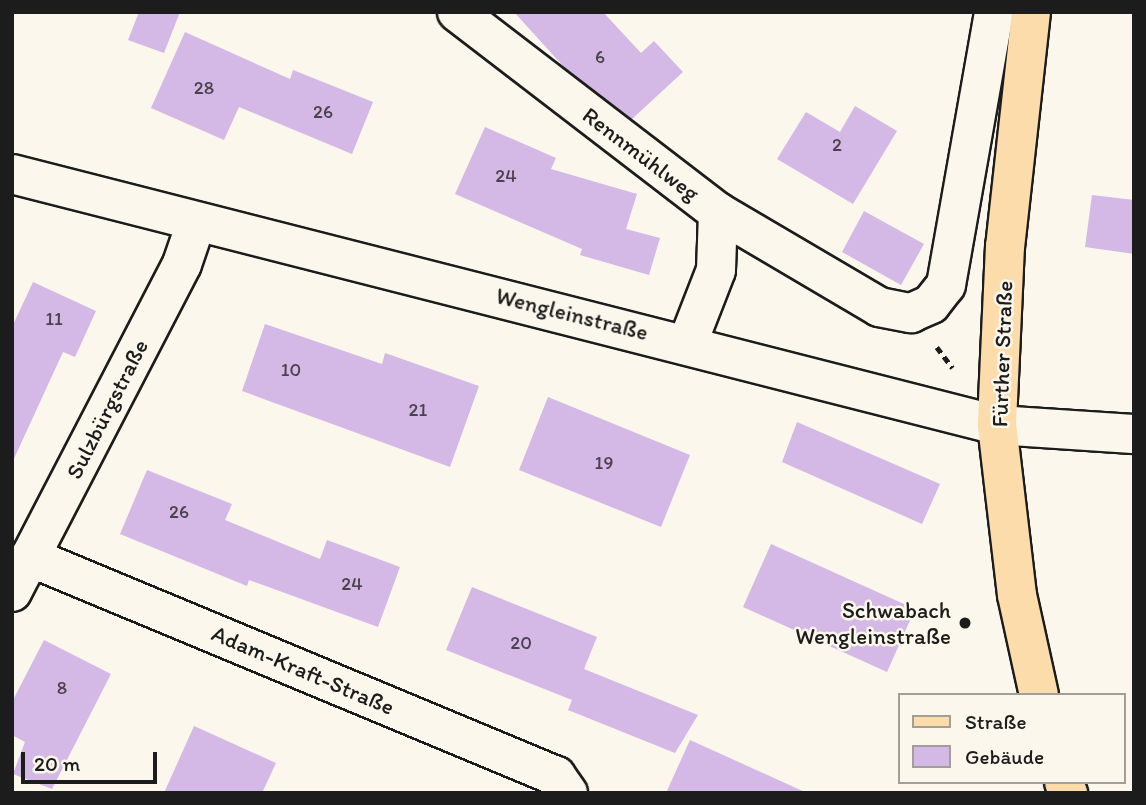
<!DOCTYPE html>
<meta charset="utf-8">
<style>
body{margin:0}
#map{position:relative;width:1146px;height:805px;overflow:hidden;background:#fbf7ec;font-family:Itim,sans-serif}
div>[style]{position:absolute}
.building>*{inset:0;background:#d4b8e5}
.path>*{height:4.5px;margin-top:-2.25px;transform-origin:0;background:repeating-linear-gradient(90deg,#1c1c1c 0 7px,transparent 0 12px)}
.roads{filter:drop-shadow(2px 0 #1c1c1c) drop-shadow(-2px 0 #1c1c1c) drop-shadow(0 2px #1c1c1c) drop-shadow(0 -2px #1c1c1c)}
.minor>*{height:38px;margin:-19px;padding:0 19px;transform-origin:19px;border-radius:19px;background:#fbf7ec}
.major>*{height:38px;margin:-19px;padding:0 19px;transform-origin:19px;border-radius:19px;background:#fddcac}
.dots>*{width:19px;height:19px;translate:-50% -50%;box-sizing:border-box;border:4px solid #fbf7ec;border-radius:50%}
span{translate:-50% -50%;white-space:nowrap;text-align:center;line-height:1.15;-webkit-text-stroke:5px #fbf7ec;paint-order:stroke}
.number-label{font-size:19px;color:#4a434e}
.number-label span{-webkit-text-stroke-width:0}
.street-label{font-size:23px;color:#1c1c1c}
.poi-label{font-size:23px;color:#1c1c1c}
.right{translate:-100% -50%;text-align:right}
.frame{position:absolute;inset:0;border:14px solid #1c1c1c;pointer-events:none}
.legend{position:absolute;left:898px;top:693px;width:228px;height:91px;box-sizing:border-box;background:#fbf7ec;border:2px solid #a29f99;margin:0;padding:9px 12px;list-style:none;font-size:21px;color:#1c1c1c}
.legend li{display:flex;align-items:center;gap:14px;height:35px}
.legend b{width:35px;border:2px solid #a29f99}
.scale{position:absolute;left:21px;top:752px;width:136px;height:32px;box-sizing:border-box;border:4px solid #1c1c1c;border-top:0;padding-left:9px;font-size:21px;line-height:24px;white-space:nowrap;color:#1c1c1c;-webkit-text-stroke:5px #fbf7ec;paint-order:stroke}
</style>
<div id="map">
<div class="building">
<div style="clip-path:polygon(139px 12px,180px 12px,164px 53px,128px 40px)"></div>
<div style="clip-path:polygon(514px 12px,603px 12px,641px 53px,654px 41px,683px 72px,632px 119px,564px 67px)"></div>
<div style="clip-path:polygon(185px 32px,290px 79px,293px 70px,373px 102px,352px 154px,239px 107px,224px 140px,151px 108px)"></div>
<div style="clip-path:polygon(855px 106px,897px 131px,853px 204px,777px 159px,806px 112px,840px 132px)"></div>
<div style="clip-path:polygon(485px 127px,556px 158px,551px 169px,637px 194px,626px 229px,660px 238px,649px 275px,580px 255px,582px 249px,455px 194px)"></div>
<div style="clip-path:polygon(1092px 195px,1134px 200px,1134px 254px,1085px 247px)"></div>
<div style="clip-path:polygon(864px 211px,924px 244px,901px 285px,842px 252px)"></div>
<div style="clip-path:polygon(33px 282px,96px 311px,75px 357px,63px 352px,12px 463px,12px 327px)"></div>
<div style="clip-path:polygon(265px 324px,382px 364px,385px 353px,479px 386px,450px 467px,242px 391px)"></div>
<div style="clip-path:polygon(548px 397px,690px 455px,661px 527px,519px 470px)"></div>
<div style="clip-path:polygon(797px 422px,940px 484px,922px 524px,782px 462px)"></div>
<div style="clip-path:polygon(147px 470px,232px 504px,225px 520px,320px 559px,327px 540px,400px 567px,378px 627px,249px 580px,247px 586px,120px 534px)"></div>
<div style="clip-path:polygon(771px 544px,915px 609px,887px 672px,743px 607px)"></div>
<div style="clip-path:polygon(472px 587px,597px 637px,584px 669px,698px 715px,675px 753px,568px 710px,572px 700px,446px 650px)"></div>
<div style="clip-path:polygon(44px 640px,111px 674px,52px 789px,13px 774px,25px 742px,12px 735px,12px 702px)"></div>
<div style="clip-path:polygon(194px 726px,276px 763px,262px 793px,164px 793px)"></div>
<div style="clip-path:polygon(690px 740px,807px 793px,666px 793px)"></div>
</div>
<div class="path">
<div style="left:937px;top:347px;width:26px;rotate:53deg"></div>
</div>
<div class="roads">
<div class="minor">
<div style="left:457px;top:12px;width:329px;rotate:37.5deg"></div>
<div style="left:718px;top:212px;width:187px;rotate:30.5deg"></div>
<div style="left:879px;top:307px;width:33px;rotate:11deg"></div>
<div style="left:911px;top:313px;width:22px;rotate:-24deg"></div>
<div style="left:931px;top:304px;width:24px;rotate:-52deg"></div>
<div style="left:946px;top:285px;width:277px;rotate:-80deg"></div>
<div style="left:12px;top:174px;width:1016px;rotate:14.3deg"></div>
<div style="left:997px;top:425px;width:137px;rotate:3.8deg"></div>
<div style="left:688px;top:342px;width:77px;rotate:-68.7deg"></div>
<div style="left:716px;top:270px;width:58px;rotate:-88deg"></div>
<div style="left:30px;top:557px;width:570px;rotate:22.6deg"></div>
<div style="left:556px;top:776px;width:21px;rotate:55deg"></div>
<div style="left:12px;top:592px;width:369px;rotate:-62.6deg"></div>
<div style="left:182px;top:264px;width:43px;rotate:-71.1deg"></div>
</div>
<div class="major">
<div style="left:1031px;top:12px;width:235px;rotate:96.3deg"></div>
<div style="left:1005px;top:246px;width:179px;rotate:92.6deg"></div>
<div style="left:997px;top:425px;width:171px;rotate:83.3deg"></div>
<div style="left:1017px;top:595px;width:102px;rotate:77.6deg"></div>
<div style="left:1064px;top:782px;width:12px;rotate:70deg"></div>
</div>
</div>
<div class="dots">
<div style="left:965px;top:623px;background:#1c1c1c"></div>
</div>
<div class="number-label">
<span style="left:600px;top:57px">6</span>
<span style="left:204px;top:88px">28</span>
<span style="left:323px;top:112px">26</span>
<span style="left:837px;top:145px">2</span>
<span style="left:506px;top:176px">24</span>
<span style="left:54px;top:319px">11</span>
<span style="left:291px;top:370px">10</span>
<span style="left:418px;top:410px">21</span>
<span style="left:604px;top:463px">19</span>
<span style="left:179px;top:512px">26</span>
<span style="left:352px;top:584px">24</span>
<span style="left:521px;top:643px">20</span>
<span style="left:62px;top:688px">8</span>
</div>
<div class="street-label">
<span style="left:641px;top:154px;rotate:37deg">Rennmühlweg</span>
<span style="left:572px;top:314px;rotate:14deg">Wengleinstraße</span>
<span style="left:1002px;top:354px;rotate:-88deg">Fürther Straße</span>
<span style="left:107px;top:409px;rotate:-63deg">Sulzbürgstraße</span>
<span style="left:303px;top:670px;rotate:23deg">Adam-Kraft-Straße</span>
</div>
<div class="poi-label">
<span class="right" style="left:951px;top:623px">Schwabach<br>Wengleinstraße</span>
</div>
<div class="frame"></div>
<ul class="legend">
<li><b style="height:9px;background:#fddcac"></b>Straße</li>
<li><b style="height:19px;background:#d4b8e5"></b>Gebäude</li>
</ul>
<div class="scale">20 m</div>
</div>
